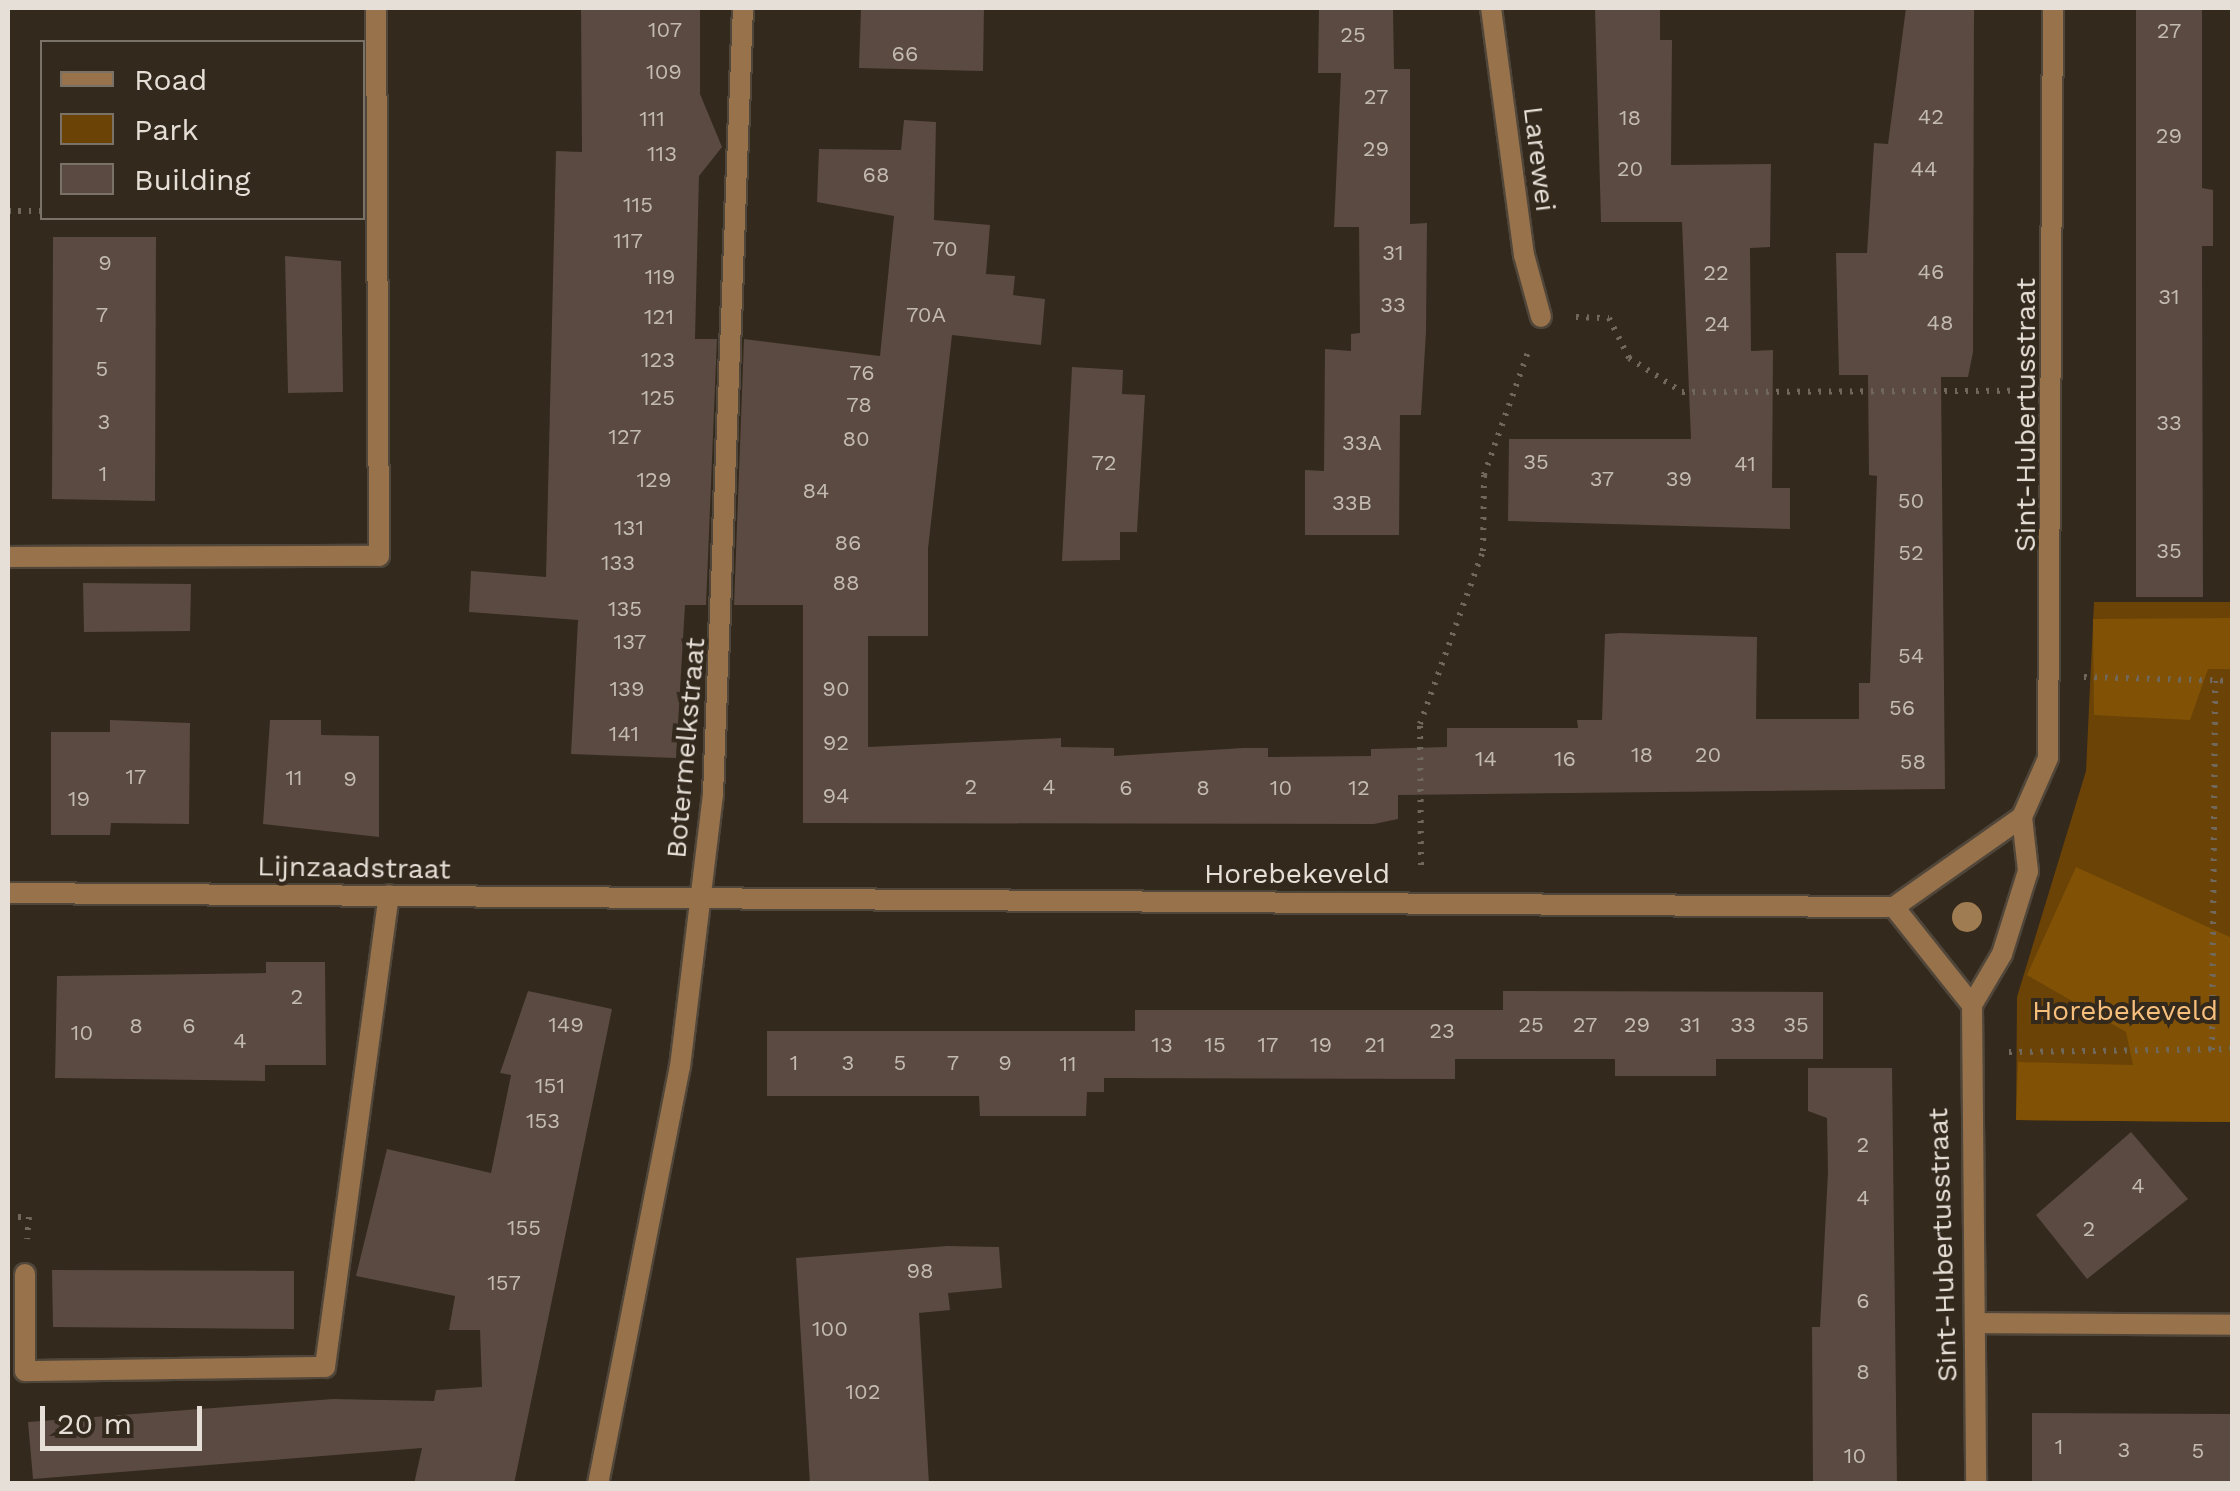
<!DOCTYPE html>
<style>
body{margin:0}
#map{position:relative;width:2240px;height:1491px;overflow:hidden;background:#33291c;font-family:"Work Sans",sans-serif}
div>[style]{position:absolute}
.green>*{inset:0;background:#6b4307}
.forest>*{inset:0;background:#815205}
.building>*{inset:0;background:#5a4a41}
.path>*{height:6px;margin-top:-3px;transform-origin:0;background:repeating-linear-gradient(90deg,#71685c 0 2.5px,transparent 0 10.5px)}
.roads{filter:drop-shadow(2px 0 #50463a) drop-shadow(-2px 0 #50463a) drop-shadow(0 2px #50463a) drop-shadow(0 -2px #50463a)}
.lane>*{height:20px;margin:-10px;padding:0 10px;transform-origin:10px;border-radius:10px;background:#98724b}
.street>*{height:20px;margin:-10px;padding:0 10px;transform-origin:10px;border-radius:10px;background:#98724b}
.trees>*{width:30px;height:30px;margin:-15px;border-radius:50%;background:#9f7c51}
span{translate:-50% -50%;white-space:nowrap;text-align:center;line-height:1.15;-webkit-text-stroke:8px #33291c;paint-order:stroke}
.number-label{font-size:22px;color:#c3bab2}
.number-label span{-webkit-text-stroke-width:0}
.street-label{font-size:28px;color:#e6dfd7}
.park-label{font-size:28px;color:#f7bf7c}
.frame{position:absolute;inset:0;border:10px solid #e6dfd7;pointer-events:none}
.legend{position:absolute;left:40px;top:40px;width:325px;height:180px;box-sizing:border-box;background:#33291c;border:2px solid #7b7267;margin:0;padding:12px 18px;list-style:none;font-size:30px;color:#e6dfd7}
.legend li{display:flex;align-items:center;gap:20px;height:50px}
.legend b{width:50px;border:2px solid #7b7267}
.scale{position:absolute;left:40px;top:1406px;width:162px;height:45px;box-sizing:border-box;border:5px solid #e6dfd7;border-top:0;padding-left:12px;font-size:30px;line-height:35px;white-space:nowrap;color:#e6dfd7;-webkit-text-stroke:8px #33291c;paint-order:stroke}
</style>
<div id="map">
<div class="green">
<div style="clip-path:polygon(2094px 602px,2232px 602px,2232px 1122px,2016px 1120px,2017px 997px,2086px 771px)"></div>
</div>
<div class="forest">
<div style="clip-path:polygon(2232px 618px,2232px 669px,2208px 669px,2190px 720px,2094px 715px,2093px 619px)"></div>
<div style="clip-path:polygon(2076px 867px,2232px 938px,2232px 1122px,2016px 1120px,2018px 1062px,2133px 1065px,2126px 1032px,2027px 975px)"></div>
</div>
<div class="building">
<div style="clip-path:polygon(700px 8px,700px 94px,722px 147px,699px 176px,695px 339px,717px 339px,706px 605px,685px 605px,676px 758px,571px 754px,578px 620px,469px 612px,471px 571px,546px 577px,556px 151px,582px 152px,581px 9px)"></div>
<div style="clip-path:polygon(861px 8px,984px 8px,983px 71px,859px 68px)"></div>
<div style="clip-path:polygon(1319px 8px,1393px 8px,1394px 69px,1410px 69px,1410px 224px,1427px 223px,1426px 332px,1421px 415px,1400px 415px,1399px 535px,1305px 535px,1305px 470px,1324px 471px,1325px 349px,1351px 351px,1351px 334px,1360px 333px,1359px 227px,1334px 227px,1341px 73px,1318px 73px)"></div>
<div style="clip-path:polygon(1595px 8px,1660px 8px,1660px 40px,1672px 40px,1671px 165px,1771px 164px,1770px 247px,1750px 248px,1751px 351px,1773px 350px,1772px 488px,1790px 488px,1790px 529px,1508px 521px,1509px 439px,1691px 439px,1682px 222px,1601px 222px)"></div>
<div style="clip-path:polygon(1906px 8px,1974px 8px,1973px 352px,1968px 377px,1941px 377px,1945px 789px,1398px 795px,1398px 819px,1374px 824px,803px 823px,803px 605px,734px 605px,744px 339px,880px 356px,894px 216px,817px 202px,819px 149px,901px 150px,904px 120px,936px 122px,934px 220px,990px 225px,986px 274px,1015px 276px,1013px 295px,1045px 299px,1041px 345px,952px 335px,928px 549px,928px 636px,868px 636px,868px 747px,1061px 738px,1061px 747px,1114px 748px,1114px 756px,1243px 748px,1268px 748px,1268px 757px,1371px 756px,1371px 749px,1447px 747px,1447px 728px,1578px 728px,1577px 720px,1602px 720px,1605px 634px,1621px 633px,1757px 637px,1756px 719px,1859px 719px,1859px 683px,1870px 683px,1877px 476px,1869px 475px,1868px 375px,1839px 375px,1836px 253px,1867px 253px,1874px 143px,1888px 144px)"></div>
<div style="clip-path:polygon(2136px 8px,2202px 8px,2202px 188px,2213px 190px,2213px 246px,2202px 246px,2203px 597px,2136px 597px)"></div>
<div style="clip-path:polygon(53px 237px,156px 237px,155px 501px,52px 499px)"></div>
<div style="clip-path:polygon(285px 256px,341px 261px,343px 392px,288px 393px)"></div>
<div style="clip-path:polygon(1072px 367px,1123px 370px,1122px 394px,1145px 395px,1137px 532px,1120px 532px,1120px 560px,1062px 561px)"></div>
<div style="clip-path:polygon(83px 583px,191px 584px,190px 631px,84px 632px)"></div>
<div style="clip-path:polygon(110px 720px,190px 723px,189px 824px,111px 823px,110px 835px,51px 835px,51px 732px,110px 732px)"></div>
<div style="clip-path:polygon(270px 720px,321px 720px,321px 735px,379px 736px,379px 837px,263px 824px)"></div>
<div style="clip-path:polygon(266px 962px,325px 962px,326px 1065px,265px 1065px,265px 1081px,55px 1078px,57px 976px,266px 973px)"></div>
<div style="clip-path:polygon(528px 991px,612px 1009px,514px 1484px,414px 1484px,422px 1448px,33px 1479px,28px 1422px,333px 1399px,434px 1401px,436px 1390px,482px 1387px,480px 1330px,449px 1330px,455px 1296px,356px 1276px,387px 1149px,491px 1173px,511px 1075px,500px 1073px)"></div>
<div style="clip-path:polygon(1503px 991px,1823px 992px,1823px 1059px,1716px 1059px,1716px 1076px,1615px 1076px,1615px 1059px,1455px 1059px,1455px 1079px,1104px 1078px,1104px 1092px,1087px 1092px,1086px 1116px,980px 1116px,979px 1096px,767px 1096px,767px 1031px,1135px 1031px,1135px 1010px,1503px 1010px)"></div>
<div style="clip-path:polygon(1808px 1068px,1892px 1068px,1897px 1484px,1813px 1484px,1812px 1327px,1820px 1327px,1828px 1172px,1827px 1118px,1808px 1111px)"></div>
<div style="clip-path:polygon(2131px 1132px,2188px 1199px,2087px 1279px,2036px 1215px)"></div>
<div style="clip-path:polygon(947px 1246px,999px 1247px,1002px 1288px,948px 1293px,950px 1310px,919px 1313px,929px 1484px,810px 1484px,796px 1258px)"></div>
<div style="clip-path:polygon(52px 1270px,294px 1271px,294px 1329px,53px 1327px)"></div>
<div style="clip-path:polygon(2032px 1413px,2232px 1414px,2232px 1484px,2032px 1484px)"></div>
</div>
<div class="path">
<div style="left:8px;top:211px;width:34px"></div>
<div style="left:1576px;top:317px;width:33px;rotate:2deg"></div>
<div style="left:1609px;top:318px;width:45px;rotate:63.4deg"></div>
<div style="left:1629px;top:358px;width:63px;rotate:32.7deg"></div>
<div style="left:1682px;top:392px;width:331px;rotate:-0.2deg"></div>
<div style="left:2084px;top:677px;width:148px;rotate:1.5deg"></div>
<div style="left:1421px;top:865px;width:141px;rotate:-90.4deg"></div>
<div style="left:1420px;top:724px;width:184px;rotate:-70deg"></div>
<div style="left:1483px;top:551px;width:76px;rotate:-89.2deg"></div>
<div style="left:1484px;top:475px;width:131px;rotate:-70.3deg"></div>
<div style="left:2212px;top:1050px;width:369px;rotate:-89.5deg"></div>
<div style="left:2009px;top:1052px;width:223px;rotate:-0.8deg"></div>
<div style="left:8px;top:1217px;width:21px"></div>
<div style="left:29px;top:1217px;width:22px;rotate:95deg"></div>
</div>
<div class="roads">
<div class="lane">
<div style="left:8px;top:557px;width:371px;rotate:-0.2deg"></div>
<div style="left:379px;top:556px;width:548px;rotate:-90.31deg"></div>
<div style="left:25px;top:1274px;width:97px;rotate:90deg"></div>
<div style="left:25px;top:1371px;width:300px;rotate:-0.8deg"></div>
<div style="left:325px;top:1367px;width:476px;rotate:-82.3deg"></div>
</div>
<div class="street">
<div style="left:1491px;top:8px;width:249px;rotate:82.4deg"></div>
<div style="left:1524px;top:255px;width:64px;rotate:74.7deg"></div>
<div style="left:8px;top:893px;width:1886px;rotate:0.43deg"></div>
<div style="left:1894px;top:907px;width:156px;rotate:-35.1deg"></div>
<div style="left:2022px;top:817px;width:64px;rotate:-66.2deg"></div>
<div style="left:2048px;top:758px;width:750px;rotate:-89.62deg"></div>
<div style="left:1894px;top:907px;width:125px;rotate:51.5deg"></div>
<div style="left:1972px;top:1005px;width:479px;rotate:89.5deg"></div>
<div style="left:1972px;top:1005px;width:59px;rotate:-59.5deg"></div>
<div style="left:2002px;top:954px;width:87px;rotate:-72.6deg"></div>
<div style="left:2028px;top:871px;width:54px;rotate:-96.3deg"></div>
<div style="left:1975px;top:1323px;width:257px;rotate:0.4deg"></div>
<div style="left:598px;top:1484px;width:425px;rotate:-78.9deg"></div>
<div style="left:680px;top:1067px;width:274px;rotate:-83.1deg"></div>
<div style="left:713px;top:795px;width:788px;rotate:-87.82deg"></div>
</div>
</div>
<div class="trees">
<div style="left:1967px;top:917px"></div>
</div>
<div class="number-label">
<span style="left:665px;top:30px">107</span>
<span style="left:2169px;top:31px">27</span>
<span style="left:1353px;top:35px">25</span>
<span style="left:905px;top:54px">66</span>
<span style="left:664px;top:72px">109</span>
<span style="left:1376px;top:97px">27</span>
<span style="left:1931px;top:117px">42</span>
<span style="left:1630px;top:118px">18</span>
<span style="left:652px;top:119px">111</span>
<span style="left:2169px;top:136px">29</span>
<span style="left:1376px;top:149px">29</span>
<span style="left:662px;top:154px">113</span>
<span style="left:1630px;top:169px">20</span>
<span style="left:1924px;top:169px">44</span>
<span style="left:876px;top:175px">68</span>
<span style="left:638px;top:205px">115</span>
<span style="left:628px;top:241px">117</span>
<span style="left:945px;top:249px">70</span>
<span style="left:1393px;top:253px">31</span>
<span style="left:105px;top:263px">9</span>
<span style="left:1931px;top:272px">46</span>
<span style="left:1716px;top:273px">22</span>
<span style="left:660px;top:277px">119</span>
<span style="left:2169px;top:297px">31</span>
<span style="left:1393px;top:305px">33</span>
<span style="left:102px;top:315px">7</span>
<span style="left:926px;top:315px">70A</span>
<span style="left:659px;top:317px">121</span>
<span style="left:1940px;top:323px">48</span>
<span style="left:1717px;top:324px">24</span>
<span style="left:658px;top:360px">123</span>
<span style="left:102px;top:369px">5</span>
<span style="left:862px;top:373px">76</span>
<span style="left:658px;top:398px">125</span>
<span style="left:859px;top:405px">78</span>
<span style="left:104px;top:422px">3</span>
<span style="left:2169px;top:423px">33</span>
<span style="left:625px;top:437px">127</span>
<span style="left:856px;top:439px">80</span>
<span style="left:1362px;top:443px">33A</span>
<span style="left:1536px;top:462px">35</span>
<span style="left:1104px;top:463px">72</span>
<span style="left:1745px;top:464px">41</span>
<span style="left:103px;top:474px">1</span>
<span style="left:1602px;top:479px">37</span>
<span style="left:1679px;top:479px">39</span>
<span style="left:654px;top:480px">129</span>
<span style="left:816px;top:491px">84</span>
<span style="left:1911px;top:501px">50</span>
<span style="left:1352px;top:503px">33B</span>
<span style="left:629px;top:528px">131</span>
<span style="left:848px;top:543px">86</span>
<span style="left:2169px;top:551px">35</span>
<span style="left:1911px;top:553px">52</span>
<span style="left:618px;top:563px">133</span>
<span style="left:846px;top:583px">88</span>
<span style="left:625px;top:609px">135</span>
<span style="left:630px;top:642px">137</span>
<span style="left:1911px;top:656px">54</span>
<span style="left:627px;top:689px">139</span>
<span style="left:836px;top:689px">90</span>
<span style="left:1902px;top:708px">56</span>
<span style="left:624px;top:734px">141</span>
<span style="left:836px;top:743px">92</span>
<span style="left:1642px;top:755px">18</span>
<span style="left:1708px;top:755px">20</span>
<span style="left:1486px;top:759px">14</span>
<span style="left:1565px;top:759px">16</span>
<span style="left:1913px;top:762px">58</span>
<span style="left:136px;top:777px">17</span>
<span style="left:294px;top:778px">11</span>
<span style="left:350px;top:779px">9</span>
<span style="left:971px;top:787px">2</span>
<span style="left:1049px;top:787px">4</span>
<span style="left:1126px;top:788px">6</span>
<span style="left:1203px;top:788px">8</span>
<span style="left:1281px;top:788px">10</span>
<span style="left:1359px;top:788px">12</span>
<span style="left:836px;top:796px">94</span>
<span style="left:79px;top:799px">19</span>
<span style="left:297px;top:997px">2</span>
<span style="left:566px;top:1025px">149</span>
<span style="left:1531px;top:1025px">25</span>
<span style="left:1585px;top:1025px">27</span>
<span style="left:1637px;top:1025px">29</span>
<span style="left:1690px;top:1025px">31</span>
<span style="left:1743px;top:1025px">33</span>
<span style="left:1796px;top:1025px">35</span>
<span style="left:136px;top:1026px">8</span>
<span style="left:189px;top:1026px">6</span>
<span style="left:1442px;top:1031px">23</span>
<span style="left:82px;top:1033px">10</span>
<span style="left:240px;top:1041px">4</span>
<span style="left:1162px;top:1045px">13</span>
<span style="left:1215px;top:1045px">15</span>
<span style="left:1268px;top:1045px">17</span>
<span style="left:1321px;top:1045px">19</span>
<span style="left:1375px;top:1045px">21</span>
<span style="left:794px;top:1063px">1</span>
<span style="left:848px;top:1063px">3</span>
<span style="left:900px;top:1063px">5</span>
<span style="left:953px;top:1063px">7</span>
<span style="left:1005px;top:1063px">9</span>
<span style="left:1068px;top:1064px">11</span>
<span style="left:550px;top:1086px">151</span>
<span style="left:543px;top:1121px">153</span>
<span style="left:1863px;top:1145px">2</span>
<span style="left:2138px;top:1186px">4</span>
<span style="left:1863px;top:1198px">4</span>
<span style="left:524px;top:1228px">155</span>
<span style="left:2089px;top:1229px">2</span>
<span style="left:920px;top:1271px">98</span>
<span style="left:504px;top:1283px">157</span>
<span style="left:1863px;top:1301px">6</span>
<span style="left:830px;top:1329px">100</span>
<span style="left:1863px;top:1372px">8</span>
<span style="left:863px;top:1392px">102</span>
<span style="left:2059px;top:1447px">1</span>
<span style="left:2124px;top:1450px">3</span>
<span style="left:2198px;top:1451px">5</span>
<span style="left:1855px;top:1456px">10</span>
</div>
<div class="street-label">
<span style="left:1539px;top:159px;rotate:83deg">Larewei</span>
<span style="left:2026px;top:415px;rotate:-90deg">Sint-Hubertusstraat</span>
<span style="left:686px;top:748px;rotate:-85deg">Botermelkstraat</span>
<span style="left:354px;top:868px;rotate:1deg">Lijnzaadstraat</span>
<span style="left:1297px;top:874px">Horebekeveld</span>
<span style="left:1943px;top:1245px;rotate:-92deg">Sint-Hubertusstraat</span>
</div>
<div class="park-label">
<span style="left:2125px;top:1011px">Horebekeveld</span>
</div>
<div class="frame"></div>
<ul class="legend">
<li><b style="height:12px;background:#98724b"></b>Road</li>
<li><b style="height:28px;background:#6b4307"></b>Park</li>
<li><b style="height:28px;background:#5a4a41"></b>Building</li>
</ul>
<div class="scale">20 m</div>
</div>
